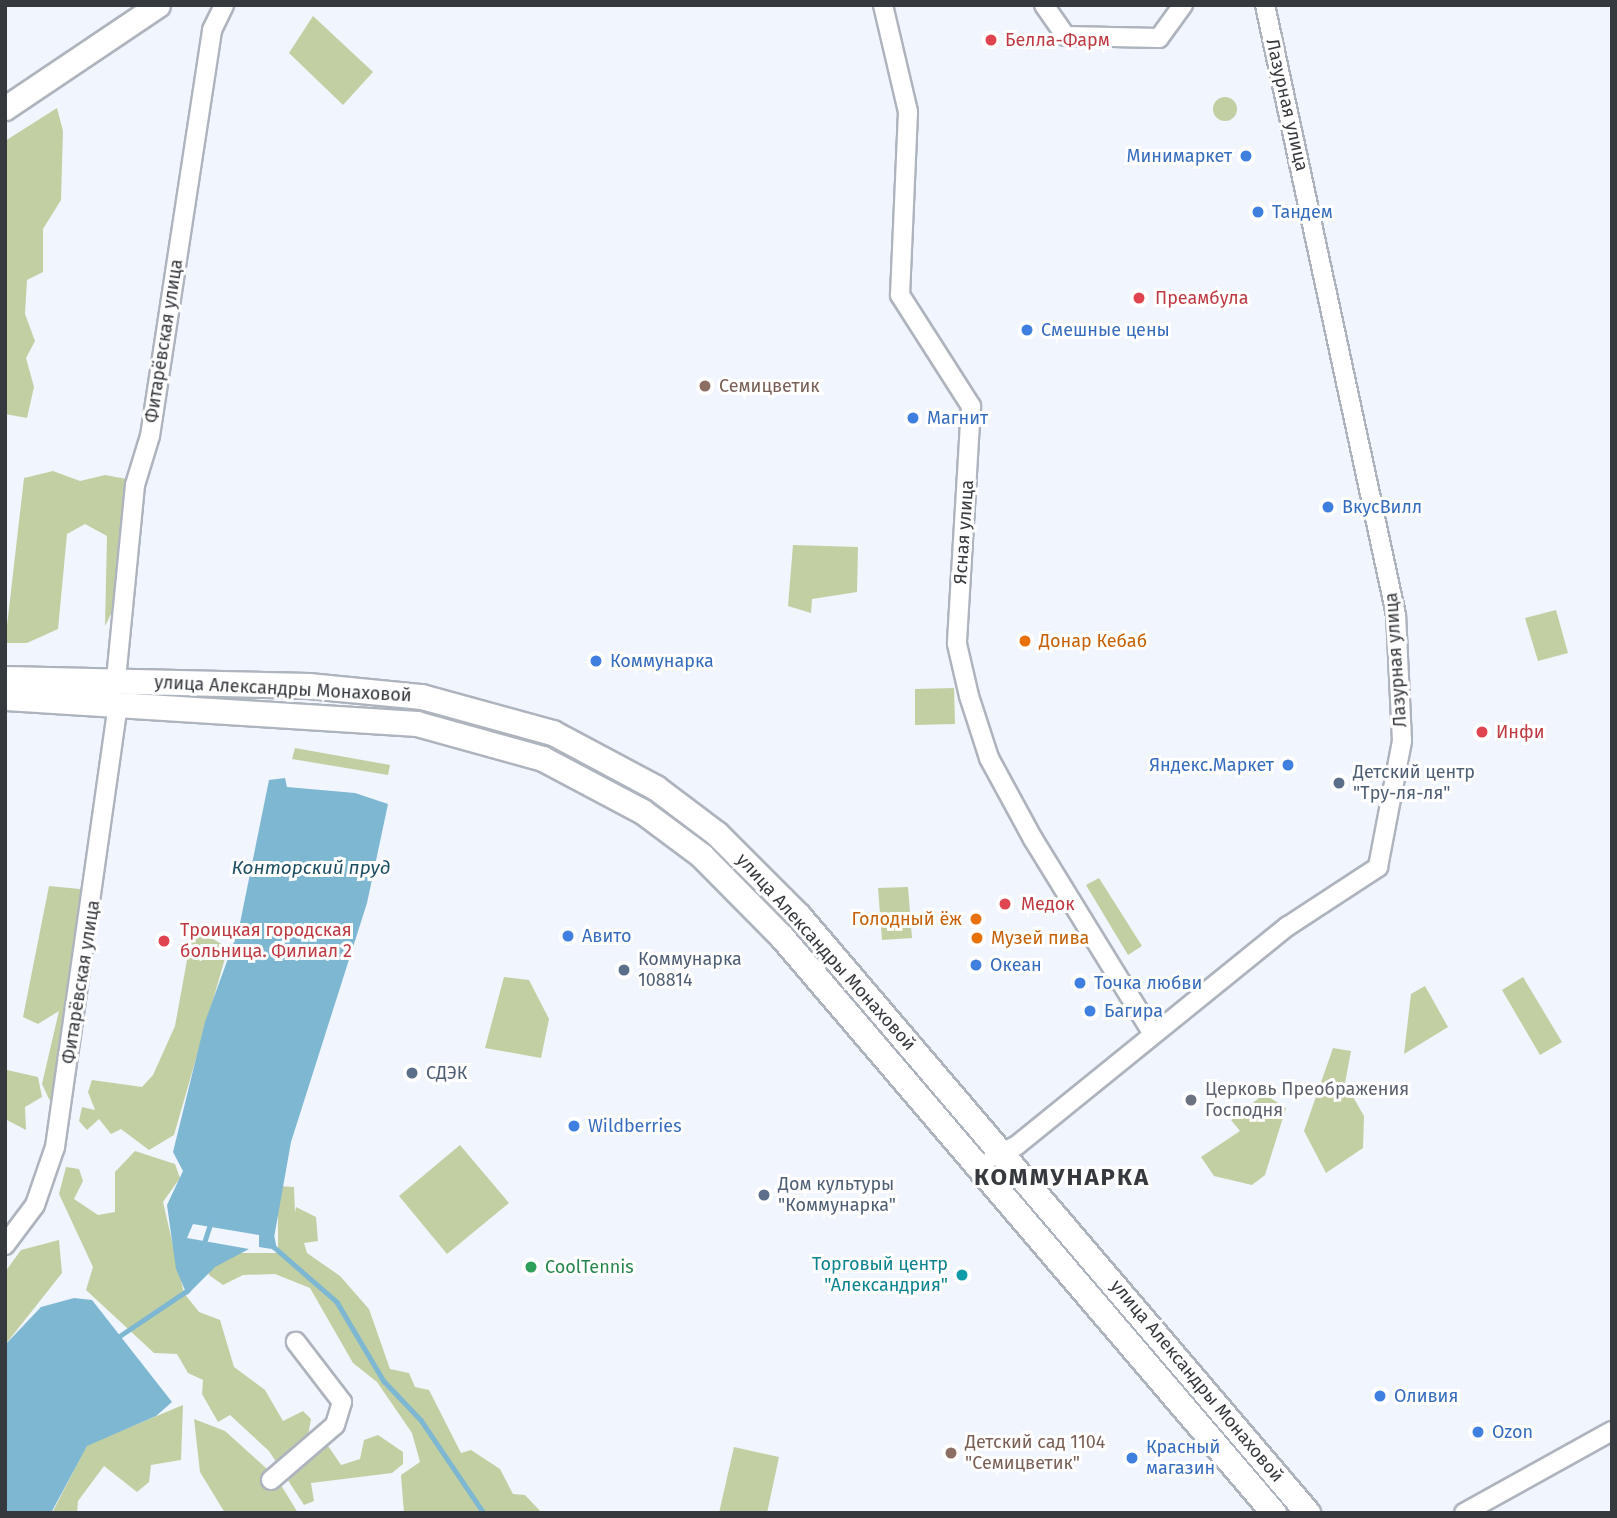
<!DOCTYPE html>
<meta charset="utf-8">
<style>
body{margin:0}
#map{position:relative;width:1617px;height:1518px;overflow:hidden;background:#f0f5fe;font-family:"Fira Sans",sans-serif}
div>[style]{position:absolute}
.green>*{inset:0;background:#c2cfa3}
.round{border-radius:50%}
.water>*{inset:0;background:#7db7d2}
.stream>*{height:4.5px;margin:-2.25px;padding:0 2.25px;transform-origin:2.25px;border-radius:2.25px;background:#7db7d2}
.roads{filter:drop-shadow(2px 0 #aeb4be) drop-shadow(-2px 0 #aeb4be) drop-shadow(0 2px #aeb4be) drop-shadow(0 -2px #aeb4be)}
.minor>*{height:18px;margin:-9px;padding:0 9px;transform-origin:9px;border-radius:9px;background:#fff}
.tertiary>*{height:23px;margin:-11.5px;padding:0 11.5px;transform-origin:11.5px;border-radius:11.5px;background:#fff}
.secondary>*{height:24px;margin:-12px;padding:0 12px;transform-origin:12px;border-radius:12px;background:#fff}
.dots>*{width:19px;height:19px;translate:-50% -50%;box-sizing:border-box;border:4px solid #fff;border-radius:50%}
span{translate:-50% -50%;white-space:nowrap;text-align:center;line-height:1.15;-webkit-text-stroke:6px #fff;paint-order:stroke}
.health-label{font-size:18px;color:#be3a42}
.left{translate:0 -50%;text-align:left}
.street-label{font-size:18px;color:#36393d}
.shop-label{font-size:18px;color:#366cbe}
.right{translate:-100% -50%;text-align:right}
.education-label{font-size:18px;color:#785e54}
.food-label{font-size:18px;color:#c56008}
.service-label{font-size:18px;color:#4e5e75}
.worship-label{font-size:18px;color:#5b616d}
.culture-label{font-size:18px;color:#0d838f}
.leisure-label{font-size:18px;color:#27864d}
.water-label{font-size:19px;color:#1d4d61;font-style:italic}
.district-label{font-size:24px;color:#36393d;font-weight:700;letter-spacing:2px}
.frame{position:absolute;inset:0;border:7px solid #36393d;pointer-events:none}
</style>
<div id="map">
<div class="green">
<div style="clip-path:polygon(313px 16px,373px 72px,343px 105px,289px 53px)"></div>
<div class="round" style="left:1213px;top:97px;width:24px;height:24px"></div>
<div style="clip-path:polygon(57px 108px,63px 131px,61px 200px,43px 229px,43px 272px,27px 280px,25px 314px,35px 341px,26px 358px,34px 387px,27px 418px,5px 414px,5px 141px)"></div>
<div style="clip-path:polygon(53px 471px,80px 481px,105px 475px,132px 480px,113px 610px,105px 626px,107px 536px,85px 524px,67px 534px,58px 629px,27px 643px,5px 643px,24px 478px)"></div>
<div style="clip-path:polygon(793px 545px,858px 547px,857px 592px,812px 599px,811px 613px,788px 606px)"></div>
<div style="clip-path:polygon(1556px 610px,1568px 653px,1538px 661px,1525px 618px)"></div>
<div style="clip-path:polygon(954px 688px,955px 724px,915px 725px,915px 689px)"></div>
<div style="clip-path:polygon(295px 748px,390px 765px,388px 775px,292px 759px)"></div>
<div style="clip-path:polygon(1099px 878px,1142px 946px,1128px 955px,1086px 885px)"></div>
<div style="clip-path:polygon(49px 886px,100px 891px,66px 1107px,49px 1099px,42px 1084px,59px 1011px,38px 1024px,23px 1017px)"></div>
<div style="clip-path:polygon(908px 887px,912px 938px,882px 940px,878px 888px)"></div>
<div style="clip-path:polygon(193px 927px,228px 948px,174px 1135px,149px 1150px,121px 1129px,111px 1134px,99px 1119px,87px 1130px,79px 1121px,82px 1107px,95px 1110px,88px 1092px,92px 1080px,142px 1087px,153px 1075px,175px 1026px)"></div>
<div style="clip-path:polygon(504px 977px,529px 980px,549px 1019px,541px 1058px,485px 1048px)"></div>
<div style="clip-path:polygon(1523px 977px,1562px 1042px,1540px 1055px,1502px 990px)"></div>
<div style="clip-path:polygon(1425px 986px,1448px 1027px,1404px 1054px,1411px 994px)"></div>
<div style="clip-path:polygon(1333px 1048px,1351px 1051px,1345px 1083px,1364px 1116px,1363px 1148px,1326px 1173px,1304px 1131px)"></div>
<div style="clip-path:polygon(5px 1055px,7px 1070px,38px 1077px,42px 1097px,25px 1107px,26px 1130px,5px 1119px)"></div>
<div style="clip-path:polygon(1264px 1094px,1286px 1108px,1265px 1175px,1252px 1185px,1214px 1176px,1201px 1157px,1240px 1131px,1231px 1120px)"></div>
<div style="clip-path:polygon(460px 1145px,509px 1203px,447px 1254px,399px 1196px)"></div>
<div style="clip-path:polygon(135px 1151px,175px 1164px,180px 1178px,163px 1202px,184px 1293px,199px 1312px,220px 1320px,234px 1367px,265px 1390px,283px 1421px,303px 1411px,311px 1419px,307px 1441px,324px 1440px,341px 1465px,360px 1459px,364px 1440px,378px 1435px,403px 1452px,403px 1464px,392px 1473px,311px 1483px,314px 1501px,304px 1505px,269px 1451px,230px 1415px,218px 1422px,202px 1394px,203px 1380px,188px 1373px,177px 1354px,154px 1353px,86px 1290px,93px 1267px,59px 1194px,66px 1167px,79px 1169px,83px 1181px,74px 1199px,98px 1215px,115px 1212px,115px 1172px)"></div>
<div style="clip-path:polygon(278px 1186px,294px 1187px,295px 1213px,296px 1207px,316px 1217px,318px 1241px,304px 1243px,307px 1253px,340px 1276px,369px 1309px,390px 1369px,409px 1373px,415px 1387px,429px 1390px,461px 1453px,471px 1450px,500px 1469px,513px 1494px,525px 1495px,542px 1513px,404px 1513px,401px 1475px,420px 1462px,412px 1433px,377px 1382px,353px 1363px,310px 1288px,275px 1274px,243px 1275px,223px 1285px,209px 1275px,206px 1261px,229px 1253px,278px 1253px)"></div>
<div style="clip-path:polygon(59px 1240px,62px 1273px,5px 1345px,5px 1272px,21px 1250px)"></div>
<div style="clip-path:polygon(183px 1405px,181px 1460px,151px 1465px,149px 1482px,137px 1492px,104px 1466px,78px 1501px,77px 1513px,52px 1513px,87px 1445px)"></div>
<div style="clip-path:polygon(194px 1419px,225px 1431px,276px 1477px,298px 1513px,225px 1513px,200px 1472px)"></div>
<div style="clip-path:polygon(734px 1447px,779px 1457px,767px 1513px,719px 1513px)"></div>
</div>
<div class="water">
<div style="clip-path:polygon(285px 778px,287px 787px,355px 793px,388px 804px,367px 903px,291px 1142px,272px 1249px,259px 1247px,259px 1235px,193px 1224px,187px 1238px,249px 1249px,215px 1267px,187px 1295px,176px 1269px,167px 1205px,183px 1171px,173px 1152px,205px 1022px,239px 928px,269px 780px)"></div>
<div style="clip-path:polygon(74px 1298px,92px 1300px,172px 1402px,156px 1416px,87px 1446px,51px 1513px,5px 1513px,5px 1345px,41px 1307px)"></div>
</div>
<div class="stream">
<div style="left:272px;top:1237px;width:10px;rotate:79deg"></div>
<div style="left:274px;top:1247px;width:84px;rotate:41.1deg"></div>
<div style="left:337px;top:1302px;width:92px;rotate:59.3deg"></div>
<div style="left:384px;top:1381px;width:54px;rotate:46.5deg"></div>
<div style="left:421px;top:1420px;width:112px;rotate:55.9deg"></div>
<div style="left:203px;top:1246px;width:26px;rotate:-72deg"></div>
<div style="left:118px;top:1337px;width:84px;rotate:-33.9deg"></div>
</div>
<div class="roads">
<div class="minor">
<div style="left:883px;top:5px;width:110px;rotate:76.8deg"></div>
<div style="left:908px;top:112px;width:183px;rotate:92.5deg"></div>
<div style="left:900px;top:295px;width:132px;rotate:57.4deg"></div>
<div style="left:971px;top:406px;width:238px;rotate:93.4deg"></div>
<div style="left:957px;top:644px;width:53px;rotate:77deg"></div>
<div style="left:969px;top:696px;width:65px;rotate:72.1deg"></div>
<div style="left:989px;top:758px;width:92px;rotate:61.5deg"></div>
<div style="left:1033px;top:839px;width:229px;rotate:58.4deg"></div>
<div style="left:1044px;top:5px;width:38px;rotate:55deg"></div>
<div style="left:1066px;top:36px;width:93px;rotate:1.2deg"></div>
<div style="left:1159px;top:38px;width:41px;rotate:-54deg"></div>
<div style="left:116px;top:679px;width:195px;rotate:-84.4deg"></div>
<div style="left:135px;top:485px;width:51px;rotate:-73deg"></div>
<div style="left:150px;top:436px;width:411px;rotate:-81.3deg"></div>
<div style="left:212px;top:30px;width:28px;rotate:-64deg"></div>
<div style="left:993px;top:1157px;width:25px;rotate:-26deg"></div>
<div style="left:1016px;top:1146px;width:350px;rotate:-39deg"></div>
<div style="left:1288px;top:926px;width:108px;rotate:-33.2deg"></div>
<div style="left:1378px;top:867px;width:128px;rotate:-79.2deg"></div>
<div style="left:1402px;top:741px;width:126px;rotate:-92.7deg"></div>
<div style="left:1396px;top:615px;width:624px;rotate:-102.12deg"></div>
<div style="left:5px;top:1245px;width:50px;rotate:-53.1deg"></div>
<div style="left:35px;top:1205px;width:61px;rotate:-71deg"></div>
<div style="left:55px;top:1147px;width:444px;rotate:-81.9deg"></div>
<div style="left:271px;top:1480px;width:84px;rotate:-40.7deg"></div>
<div style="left:335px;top:1425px;width:24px;rotate:-73deg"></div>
<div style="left:342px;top:1402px;width:76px;rotate:-127.5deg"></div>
<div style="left:1464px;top:1513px;width:169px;rotate:-29deg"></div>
</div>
<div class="tertiary">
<div style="left:5px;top:108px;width:184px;rotate:-33.9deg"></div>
</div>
<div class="secondary">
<div style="left:5px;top:679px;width:304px;rotate:1.3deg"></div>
<div style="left:309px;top:686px;width:114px;rotate:5.6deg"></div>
<div style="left:422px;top:697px;width:136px;rotate:15.4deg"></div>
<div style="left:553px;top:733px;width:117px;rotate:28.1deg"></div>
<div style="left:656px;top:788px;width:76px;rotate:37deg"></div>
<div style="left:717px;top:834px;width:116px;rotate:45deg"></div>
<div style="left:799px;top:916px;width:785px;rotate:49.55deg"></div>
<div style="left:5px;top:698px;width:413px;rotate:3.6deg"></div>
<div style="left:417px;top:724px;width:131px;rotate:15.5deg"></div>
<div style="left:543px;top:759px;width:113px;rotate:27.9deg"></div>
<div style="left:643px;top:812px;width:74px;rotate:36.7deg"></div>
<div style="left:702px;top:856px;width:114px;rotate:45.4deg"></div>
<div style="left:782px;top:937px;width:758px;rotate:49.5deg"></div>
</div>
</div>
<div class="dots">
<div style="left:991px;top:40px;background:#e0444e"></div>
<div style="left:1246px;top:156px;background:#3f7fe0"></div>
<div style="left:1258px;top:212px;background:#3f7fe0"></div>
<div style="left:1139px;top:298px;background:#e0444e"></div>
<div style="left:1027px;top:330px;background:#3f7fe0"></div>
<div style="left:705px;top:386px;background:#8d6e63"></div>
<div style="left:913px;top:418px;background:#3f7fe0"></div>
<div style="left:1328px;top:507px;background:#3f7fe0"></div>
<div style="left:1025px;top:641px;background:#e8710a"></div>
<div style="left:596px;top:661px;background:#3f7fe0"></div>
<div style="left:1482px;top:732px;background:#e0444e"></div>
<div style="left:1288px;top:765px;background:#3f7fe0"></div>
<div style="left:1339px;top:783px;background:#5c6f8a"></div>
<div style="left:1005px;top:904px;background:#e0444e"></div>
<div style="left:976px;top:919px;background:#e8710a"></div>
<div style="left:568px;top:936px;background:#3f7fe0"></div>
<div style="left:977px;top:938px;background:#e8710a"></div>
<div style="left:164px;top:941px;background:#e0444e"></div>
<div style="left:976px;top:965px;background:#3f7fe0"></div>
<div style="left:624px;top:970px;background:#5c6f8a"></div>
<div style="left:1080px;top:983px;background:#3f7fe0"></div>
<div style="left:1090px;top:1011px;background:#3f7fe0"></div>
<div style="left:412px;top:1073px;background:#5c6f8a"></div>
<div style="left:1191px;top:1100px;background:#6b7280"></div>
<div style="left:574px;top:1126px;background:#3f7fe0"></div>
<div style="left:764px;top:1195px;background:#5c6f8a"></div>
<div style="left:531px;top:1267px;background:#2e9e5b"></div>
<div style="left:962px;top:1275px;background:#0f9aa8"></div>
<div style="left:1380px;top:1396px;background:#3f7fe0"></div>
<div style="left:1478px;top:1432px;background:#3f7fe0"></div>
<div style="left:951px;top:1453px;background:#8d6e63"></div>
<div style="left:1132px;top:1458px;background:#3f7fe0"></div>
</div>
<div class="health-label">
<span class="left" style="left:1005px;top:40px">Белла-Фарм</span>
<span class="left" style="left:1155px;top:298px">Преамбула</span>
<span class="left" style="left:1496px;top:732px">Инфи</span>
<span class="left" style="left:1021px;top:904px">Медок</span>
<span class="left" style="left:180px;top:941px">Троицкая городская<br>больница. Филиал 2</span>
</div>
<div class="street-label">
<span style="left:1287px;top:105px;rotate:77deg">Лазурная улица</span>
<span style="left:164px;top:341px;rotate:-81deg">Фитарёвская улица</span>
<span style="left:964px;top:532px;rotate:-86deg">Ясная улица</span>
<span style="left:1396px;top:660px;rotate:-94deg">Лазурная улица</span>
<span style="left:283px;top:689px;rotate:3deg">улица Александры Монаховой</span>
<span style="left:826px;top:952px;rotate:48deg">улица Александры Монаховой</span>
<span style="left:81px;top:982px;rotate:-81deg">Фитарёвская улица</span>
<span style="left:1197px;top:1381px;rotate:50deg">улица Александры Монаховой</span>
</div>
<div class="shop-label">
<span class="right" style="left:1232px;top:156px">Минимаркет</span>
<span class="left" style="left:1272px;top:212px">Тандем</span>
<span class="left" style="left:1041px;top:330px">Смешные цены</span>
<span class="left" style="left:927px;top:418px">Магнит</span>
<span class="left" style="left:1342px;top:507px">ВкусВилл</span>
<span class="left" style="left:610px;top:661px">Коммунарка</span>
<span class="right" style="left:1274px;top:765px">Яндекс.Маркет</span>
<span class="left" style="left:582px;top:936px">Авито</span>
<span class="left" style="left:990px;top:965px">Океан</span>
<span class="left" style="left:1094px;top:983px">Точка любви</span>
<span class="left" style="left:1104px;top:1011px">Багира</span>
<span class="left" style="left:588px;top:1126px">Wildberries</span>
<span class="left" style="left:1394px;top:1396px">Оливия</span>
<span class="left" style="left:1492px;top:1432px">Ozon</span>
<span class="left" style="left:1146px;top:1458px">Красный<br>магазин</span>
</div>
<div class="education-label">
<span class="left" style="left:719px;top:386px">Семицветик</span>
<span class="left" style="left:965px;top:1453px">Детский сад 1104<br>"Семицветик"</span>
</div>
<div class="food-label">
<span class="left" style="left:1039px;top:641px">Донар Кебаб</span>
<span class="right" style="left:962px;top:919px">Голодный ёж</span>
<span class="left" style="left:991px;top:938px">Музей пива</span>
</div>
<div class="service-label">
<span class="left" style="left:1353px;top:783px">Детский центр<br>"Тру-ля-ля"</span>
<span class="left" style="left:638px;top:970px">Коммунарка<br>108814</span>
<span class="left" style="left:426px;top:1073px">СДЭК</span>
<span class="left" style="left:778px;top:1195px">Дом культуры<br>"Коммунарка"</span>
</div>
<div class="worship-label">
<span class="left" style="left:1205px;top:1100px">Церковь Преображения<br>Господня</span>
</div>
<div class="culture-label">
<span class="right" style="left:948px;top:1275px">Торговый центр<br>"Александрия"</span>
</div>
<div class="leisure-label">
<span class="left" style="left:545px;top:1267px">CoolTennis</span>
</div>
<div class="water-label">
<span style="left:311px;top:868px">Конторский пруд</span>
</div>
<div class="district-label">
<span style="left:1062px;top:1178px">КОММУНАРКА</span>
</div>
<div class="frame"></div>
</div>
